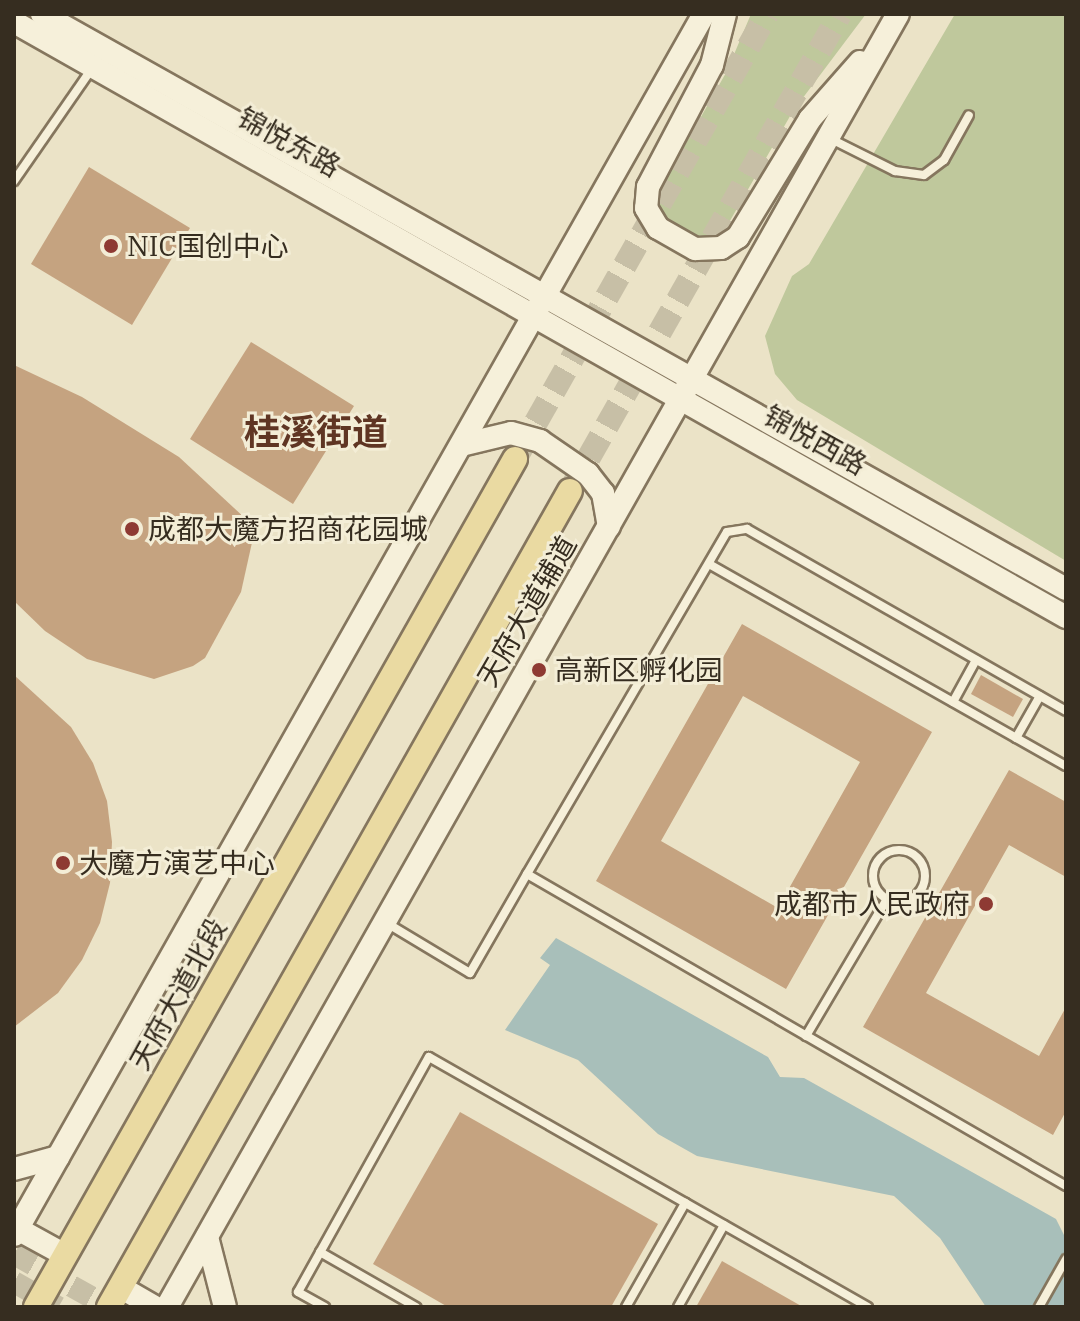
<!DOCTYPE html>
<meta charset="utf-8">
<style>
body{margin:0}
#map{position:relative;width:1080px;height:1321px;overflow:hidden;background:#ebe3c7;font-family:"IBM Plex Serif","Noto Sans SC",serif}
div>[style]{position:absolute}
.green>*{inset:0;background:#bfc89c}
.water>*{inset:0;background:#a8bfba}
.building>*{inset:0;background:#c5a380}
.secondary-tunnel>*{height:22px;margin-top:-11px;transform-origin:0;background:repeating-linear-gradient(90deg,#c7bfa6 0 22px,transparent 0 33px)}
.primary-tunnel>*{height:24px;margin-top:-12px;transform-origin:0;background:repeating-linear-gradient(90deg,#c7bfa6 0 24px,transparent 0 36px)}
.roads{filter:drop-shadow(2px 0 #85765e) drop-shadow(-2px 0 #85765e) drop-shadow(0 2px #85765e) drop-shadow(0 -2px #85765e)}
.lane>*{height:8px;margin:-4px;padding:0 4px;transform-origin:4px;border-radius:4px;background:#f6f0da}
.lane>.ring{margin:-4px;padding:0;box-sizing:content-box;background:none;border:8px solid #f6f0da;border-radius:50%}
.secondary>*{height:22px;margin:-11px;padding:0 11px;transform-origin:11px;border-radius:11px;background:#f6f0da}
.primary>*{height:24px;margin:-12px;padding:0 12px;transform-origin:12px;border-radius:12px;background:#eadaa2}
.dots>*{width:22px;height:22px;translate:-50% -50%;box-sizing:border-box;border:4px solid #f3edd6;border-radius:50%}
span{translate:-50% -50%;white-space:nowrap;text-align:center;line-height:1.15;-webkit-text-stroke:6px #f3edd6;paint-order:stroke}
.street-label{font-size:28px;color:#362d20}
.poi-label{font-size:28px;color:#362d20}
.left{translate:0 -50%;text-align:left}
.right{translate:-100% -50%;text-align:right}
.district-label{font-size:36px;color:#5f3523;font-weight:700}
.frame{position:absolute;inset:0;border:16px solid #362d20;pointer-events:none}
</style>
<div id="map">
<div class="green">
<div style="clip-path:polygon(751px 14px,866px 14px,793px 111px,727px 226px,716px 239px,698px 243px,659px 218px,656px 196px,727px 71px)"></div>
<div style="clip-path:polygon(955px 14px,1066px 14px,1066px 561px,797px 400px,775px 374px,765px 336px,792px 276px,809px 264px)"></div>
</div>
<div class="water">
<div style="clip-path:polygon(556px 938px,768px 1057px,780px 1077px,804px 1078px,1056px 1219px,1066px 1239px,1066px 1307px,986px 1307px,940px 1238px,894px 1196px,697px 1156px,658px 1134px,578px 1060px,505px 1030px,550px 965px,540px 958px)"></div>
</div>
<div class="building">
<div style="clip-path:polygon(89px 167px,190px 228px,132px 325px,31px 264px)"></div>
<div style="clip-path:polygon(251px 342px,354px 406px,293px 504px,190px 439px)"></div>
<div style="clip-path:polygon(14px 365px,82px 397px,179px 457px,247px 520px,253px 538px,241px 592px,205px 658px,193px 666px,154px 679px,87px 659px,45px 631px,14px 601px)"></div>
<div style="clip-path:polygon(evenodd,742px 624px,932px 732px,786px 989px,596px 881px,742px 624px,743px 696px,860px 762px,778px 908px,661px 841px,743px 696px)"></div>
<div style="clip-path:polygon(14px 675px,71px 727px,93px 763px,107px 801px,112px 842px,110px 883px,100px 923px,82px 960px,58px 993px,14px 1027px)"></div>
<div style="clip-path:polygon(981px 675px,1023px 699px,1013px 717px,971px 694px)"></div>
<div style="clip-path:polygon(1009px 770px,1066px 802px,1066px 877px,1009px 845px,926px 993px,1039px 1056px,1066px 1007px,1066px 1111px,1053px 1135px,863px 1027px)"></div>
<div style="clip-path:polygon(460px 1112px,658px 1224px,611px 1307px,448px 1307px,373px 1264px)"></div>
<div style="clip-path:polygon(722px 1261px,803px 1307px,696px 1307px)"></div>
</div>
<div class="secondary-tunnel">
<div style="left:14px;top:1254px;width:109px;rotate:29.2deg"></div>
<div style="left:14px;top:1282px;width:51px;rotate:29.6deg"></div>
</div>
<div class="primary-tunnel">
<div style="left:518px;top:454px;width:506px;rotate:-60.49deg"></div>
<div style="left:571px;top:489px;width:546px;rotate:-60.48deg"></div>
</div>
<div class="roads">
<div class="lane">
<div style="left:829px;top:138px;width:74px;rotate:26.6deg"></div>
<div style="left:895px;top:171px;width:29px;rotate:8deg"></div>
<div style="left:924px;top:175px;width:25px;rotate:-37deg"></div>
<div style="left:944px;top:160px;width:51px;rotate:-60.9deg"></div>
<div style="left:14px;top:181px;width:139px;rotate:-55.3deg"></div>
<div style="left:709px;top:564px;width:410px;rotate:29.5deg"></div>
<div style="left:953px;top:702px;width:48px;rotate:-61.3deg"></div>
<div style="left:1016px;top:738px;width:48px;rotate:-60.3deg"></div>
<div class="ring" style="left:873px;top:850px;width:44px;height:44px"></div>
<div style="left:527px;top:874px;width:396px;rotate:-59.7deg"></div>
<div style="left:727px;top:532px;width:20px;rotate:-9deg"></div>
<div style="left:747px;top:529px;width:367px;rotate:29.7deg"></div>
<div style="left:385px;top:922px;width:99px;rotate:31deg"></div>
<div style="left:470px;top:973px;width:114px;rotate:-60.1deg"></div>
<div style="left:527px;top:874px;width:623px;rotate:30.06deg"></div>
<div style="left:806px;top:1036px;width:159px;rotate:-59.4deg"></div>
<div style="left:320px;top:1252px;width:111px;rotate:29.8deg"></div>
<div style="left:325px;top:1307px;width:31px;rotate:-151deg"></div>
<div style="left:298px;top:1292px;width:269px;rotate:-60.9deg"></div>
<div style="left:429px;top:1057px;width:505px;rotate:29.66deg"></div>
<div style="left:626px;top:1307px;width:120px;rotate:-60.4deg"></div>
<div style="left:678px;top:1307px;width:94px;rotate:-60.7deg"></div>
<div style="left:1039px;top:1307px;width:55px;rotate:-60.6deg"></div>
</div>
<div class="secondary">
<div style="left:42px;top:14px;width:1174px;rotate:29.32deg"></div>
<div style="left:725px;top:14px;width:53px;rotate:104.3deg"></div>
<div style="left:712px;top:65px;width:138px;rotate:117.7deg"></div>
<div style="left:648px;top:187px;width:21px;rotate:95deg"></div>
<div style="left:646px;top:208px;width:23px;rotate:59deg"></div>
<div style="left:658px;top:228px;width:43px;rotate:29.6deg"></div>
<div style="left:695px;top:249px;width:26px;rotate:-2deg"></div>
<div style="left:721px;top:248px;width:20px;rotate:-33deg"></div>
<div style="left:738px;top:237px;width:138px;rotate:-58.6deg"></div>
<div style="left:810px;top:119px;width:76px;rotate:-48.7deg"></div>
<div style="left:14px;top:22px;width:1209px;rotate:29.49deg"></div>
<div style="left:461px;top:445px;width:51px;rotate:-13.5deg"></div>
<div style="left:511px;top:433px;width:30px;rotate:15deg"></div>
<div style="left:540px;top:441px;width:58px;rotate:34.5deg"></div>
<div style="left:588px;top:474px;width:24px;rotate:52deg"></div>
<div style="left:603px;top:493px;width:34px;rotate:80deg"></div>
<div style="left:14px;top:1169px;width:46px;rotate:-15.3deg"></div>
<div style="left:14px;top:1227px;width:58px;rotate:28.8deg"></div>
<div style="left:14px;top:1235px;width:1402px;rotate:-60.53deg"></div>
<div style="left:207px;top:1237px;width:72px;rotate:75.6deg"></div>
<div style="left:120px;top:1287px;width:39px;rotate:30deg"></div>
<div style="left:167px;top:1307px;width:1485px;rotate:-60.52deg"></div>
</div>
<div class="primary">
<div style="left:36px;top:1307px;width:974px;rotate:-60.54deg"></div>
<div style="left:109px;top:1307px;width:937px;rotate:-60.54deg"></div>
</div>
</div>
<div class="dots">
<div style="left:111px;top:246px;background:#8e3a33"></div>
<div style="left:132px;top:529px;background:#8e3a33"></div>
<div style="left:539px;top:670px;background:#8e3a33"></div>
<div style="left:63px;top:863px;background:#8e3a33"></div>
<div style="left:986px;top:904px;background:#8e3a33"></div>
</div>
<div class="street-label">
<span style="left:289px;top:142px;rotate:29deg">锦悦东路</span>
<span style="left:815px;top:440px;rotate:29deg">锦悦西路</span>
<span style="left:527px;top:611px;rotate:-60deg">天府大道辅道</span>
<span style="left:178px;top:994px;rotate:-61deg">天府大道北段</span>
</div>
<div class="poi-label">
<span class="left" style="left:127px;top:246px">NIC国创中心</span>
<span class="left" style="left:148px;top:529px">成都大魔方招商花园城</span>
<span class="left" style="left:555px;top:670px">高新区孵化园</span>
<span class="left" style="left:79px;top:863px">大魔方演艺中心</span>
<span class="right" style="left:970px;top:904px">成都市人民政府</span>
</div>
<div class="district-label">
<span style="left:316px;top:432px">桂溪街道</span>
</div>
<div class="frame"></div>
</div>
